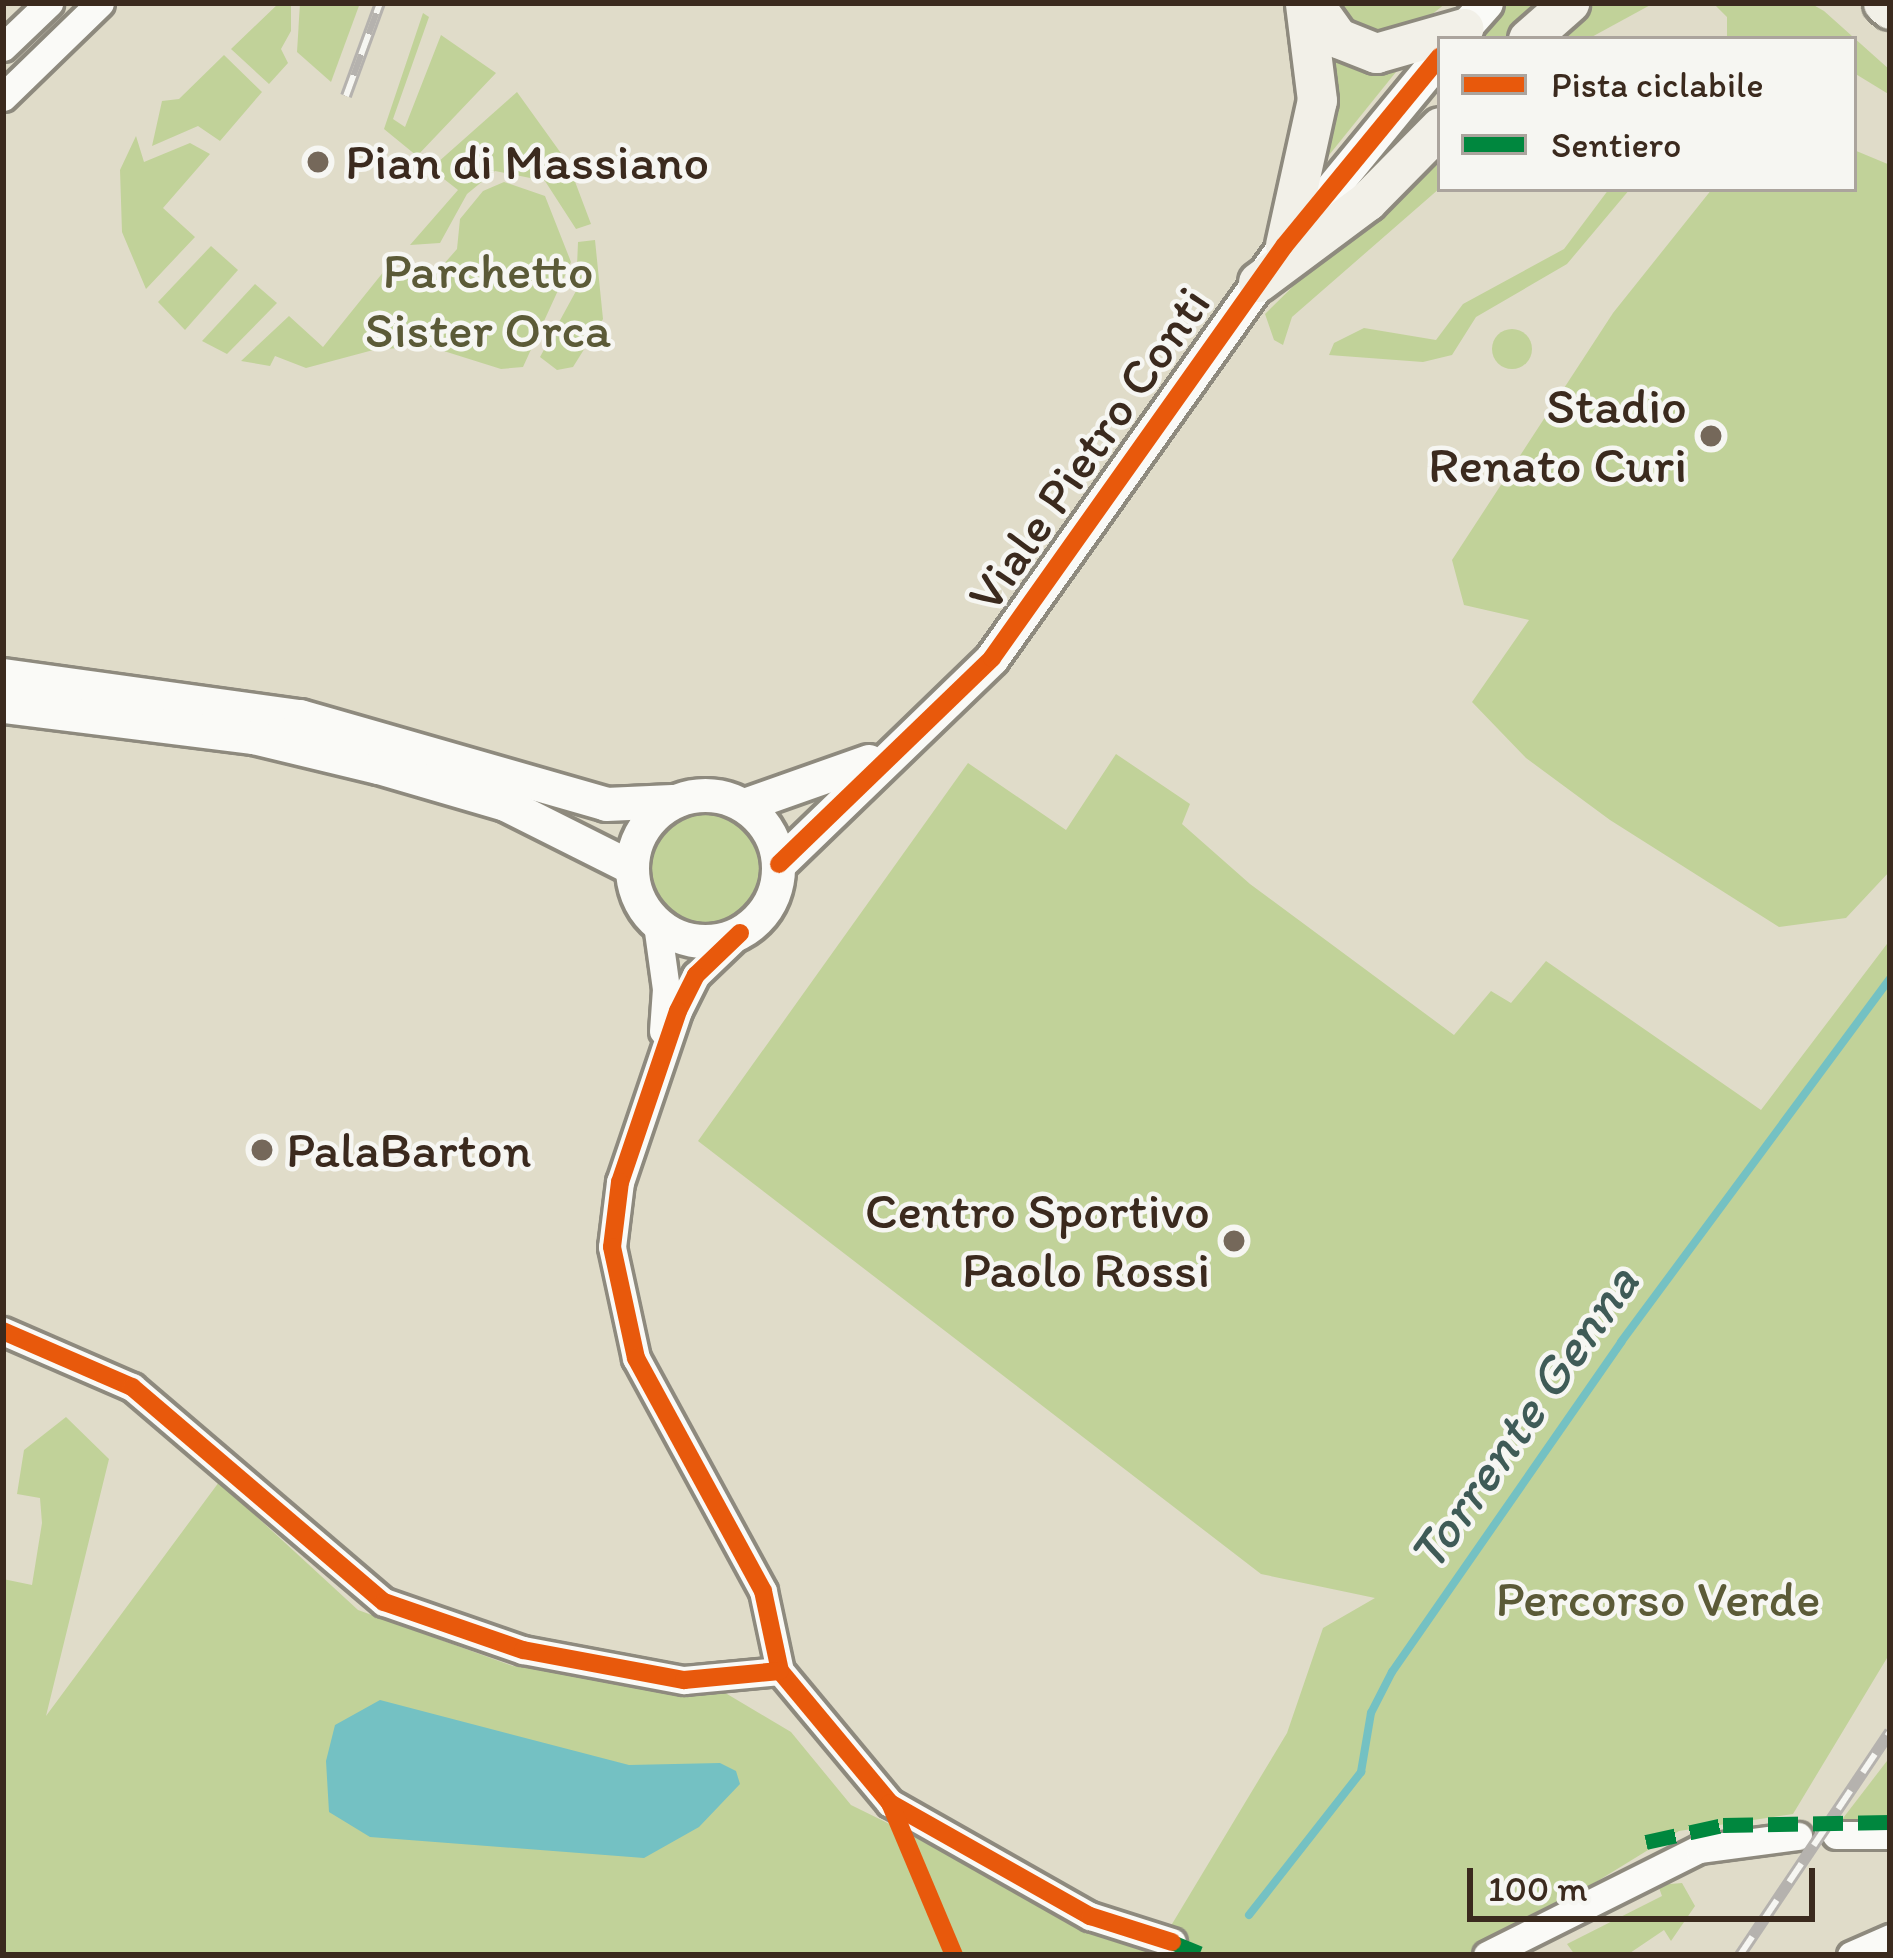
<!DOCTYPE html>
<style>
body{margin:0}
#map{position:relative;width:1893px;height:1958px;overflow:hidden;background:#e0dcc9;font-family:Itim,sans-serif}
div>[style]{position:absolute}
.green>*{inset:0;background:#c1d299}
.round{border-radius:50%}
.water>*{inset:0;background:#74c1c3}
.stream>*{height:8px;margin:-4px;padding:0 4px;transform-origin:4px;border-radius:4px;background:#74c1c3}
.roads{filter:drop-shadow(3px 0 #8e8a7e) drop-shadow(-3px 0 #8e8a7e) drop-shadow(0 3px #8e8a7e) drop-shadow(0 -3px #8e8a7e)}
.minor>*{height:27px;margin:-13.5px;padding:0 13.5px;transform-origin:13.5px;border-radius:13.5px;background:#fafaf7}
.tertiary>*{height:33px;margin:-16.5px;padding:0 16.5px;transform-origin:16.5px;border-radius:16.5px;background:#fafaf7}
.tertiary>.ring{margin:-16.5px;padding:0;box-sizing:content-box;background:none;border:33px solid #fafaf7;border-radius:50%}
.secondary>*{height:39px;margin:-19.5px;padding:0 19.5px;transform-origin:19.5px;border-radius:19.5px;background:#f2f0e8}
.rail>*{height:12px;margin-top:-6px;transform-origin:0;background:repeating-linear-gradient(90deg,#f6f6f2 0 22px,#b5b2ae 0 44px);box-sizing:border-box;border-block:3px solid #b5b2ae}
.quiet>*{height:15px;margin-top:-7.5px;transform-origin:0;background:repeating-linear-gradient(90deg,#00873e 0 30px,transparent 0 45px)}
.cycleway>*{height:18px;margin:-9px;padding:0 9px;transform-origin:9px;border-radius:9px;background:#e8590c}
.dots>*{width:33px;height:33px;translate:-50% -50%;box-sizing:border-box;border:6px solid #f6f6f2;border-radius:50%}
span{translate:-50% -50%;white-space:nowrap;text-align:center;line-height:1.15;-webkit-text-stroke:9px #f6f6f2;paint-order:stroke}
.poi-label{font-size:51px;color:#3b2a1e}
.left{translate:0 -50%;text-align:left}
.right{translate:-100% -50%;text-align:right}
.park-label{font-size:51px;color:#5b5a37}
.street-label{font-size:51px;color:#3b2a1e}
.water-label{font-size:54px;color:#3f5b57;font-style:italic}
.frame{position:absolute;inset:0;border:6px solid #3b2a1e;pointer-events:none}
.legend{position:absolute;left:1437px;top:36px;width:420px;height:156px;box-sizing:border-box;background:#f6f6f2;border:3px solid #aba49d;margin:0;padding:15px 21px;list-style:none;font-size:36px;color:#3b2a1e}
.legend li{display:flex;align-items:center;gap:24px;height:60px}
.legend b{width:60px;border:3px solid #aba49d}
.scale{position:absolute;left:1467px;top:1868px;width:348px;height:54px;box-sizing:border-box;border:6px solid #3b2a1e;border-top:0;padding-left:15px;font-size:36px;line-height:42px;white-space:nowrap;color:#3b2a1e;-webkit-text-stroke:9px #f6f6f2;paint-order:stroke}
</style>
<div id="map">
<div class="green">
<div style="clip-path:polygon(279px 3px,291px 3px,291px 31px,281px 49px,288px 63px,269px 84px,231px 49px)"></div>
<div style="clip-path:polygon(300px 3px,360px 3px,331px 82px,297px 52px)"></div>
<div style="clip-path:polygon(1321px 3px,1446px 3px,1419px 25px,1373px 35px,1352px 32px)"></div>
<div style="clip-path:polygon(1507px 3px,1549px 3px,1512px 39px,1476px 39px)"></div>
<div style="clip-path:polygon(1584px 3px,1654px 3px,1588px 39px,1547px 39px)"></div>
<div style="clip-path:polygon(1713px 3px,1810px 3px,1824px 11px,1890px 70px,1890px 95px,1854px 73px,1854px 39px,1727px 39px,1727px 17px)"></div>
<div style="clip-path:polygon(423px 13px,429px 17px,393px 119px,405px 127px,441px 35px,496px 73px,417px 156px,384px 129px)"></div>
<div style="clip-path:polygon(1323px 54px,1400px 67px,1317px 170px)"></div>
<div style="clip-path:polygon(224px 55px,262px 92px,220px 141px,198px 126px,152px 146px,162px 101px,179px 99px)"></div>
<div style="clip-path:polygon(517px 92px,568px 163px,591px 224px,576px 229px,545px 181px,495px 171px,467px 194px,440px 243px,410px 245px,458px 190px,435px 172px,437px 163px)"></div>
<div style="clip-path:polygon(136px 136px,144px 162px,190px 143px,210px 154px,163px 208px,195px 237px,146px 289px,122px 232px,120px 170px)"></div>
<div style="clip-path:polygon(1440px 142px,1440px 188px,1292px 317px,1283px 345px,1274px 340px,1265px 314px)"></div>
<div style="clip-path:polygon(1854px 150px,1890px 165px,1890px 871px,1846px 918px,1779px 927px,1610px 820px,1526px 758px,1472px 702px,1529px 620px,1464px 605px,1452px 560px,1613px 313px,1712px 189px,1854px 189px)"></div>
<div style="clip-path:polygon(504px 182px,545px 196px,571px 262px,523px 367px,501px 369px,431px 347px,377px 349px,306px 368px,275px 356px,270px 366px,241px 361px,289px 316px,323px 347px,393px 260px,400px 272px,436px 273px,457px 249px,460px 219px,483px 191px)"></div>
<div style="clip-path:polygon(1609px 189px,1630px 189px,1567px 264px,1476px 317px,1452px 355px,1423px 362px,1329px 355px,1334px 343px,1364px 328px,1436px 340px,1463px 304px,1564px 249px)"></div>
<div style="clip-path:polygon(595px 240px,603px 319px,573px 367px,557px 370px,540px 357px,576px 291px,578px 242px)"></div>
<div style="clip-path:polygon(211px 246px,238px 270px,185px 330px,158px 302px)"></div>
<div style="clip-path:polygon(255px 284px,277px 303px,227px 354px,202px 341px)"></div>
<div class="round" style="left:1492px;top:329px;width:40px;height:40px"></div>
<div style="clip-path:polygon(1116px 754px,1190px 804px,1182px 824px,1250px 884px,1454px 1035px,1491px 991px,1511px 1003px,1546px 961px,1761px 1110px,1890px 940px,1890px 1653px,1793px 1814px,1679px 1831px,1477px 1955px,3px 1955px,3px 1579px,32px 1585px,42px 1523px,40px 1498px,17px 1494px,24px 1450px,66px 1417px,109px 1459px,46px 1716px,219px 1482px,358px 1610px,513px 1666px,722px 1691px,791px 1732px,851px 1805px,1042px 1899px,1163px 1939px,1287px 1733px,1323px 1628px,1375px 1598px,1261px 1574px,698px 1141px,968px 763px,1066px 830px)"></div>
<div class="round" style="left:645px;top:809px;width:120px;height:120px"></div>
<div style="clip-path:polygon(1890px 1757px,1890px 1823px,1837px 1826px)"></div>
<div style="clip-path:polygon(1682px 1883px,1695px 1906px,1671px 1941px,1664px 1930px,1627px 1955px,1575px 1955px,1567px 1944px,1662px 1896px,1658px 1885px)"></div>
</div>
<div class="water">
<div style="clip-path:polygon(380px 1700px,629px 1765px,720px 1763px,736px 1771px,740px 1784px,699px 1827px,644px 1858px,370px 1837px,329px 1812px,326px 1761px,335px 1725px)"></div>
</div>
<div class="stream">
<div style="left:1249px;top:1915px;width:182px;rotate:-51.9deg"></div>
<div style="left:1361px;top:1772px;width:60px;rotate:-80.4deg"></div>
<div style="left:1371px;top:1713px;width:46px;rotate:-62.9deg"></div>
<div style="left:1392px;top:1672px;width:402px;rotate:-55.2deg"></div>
<div style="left:1621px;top:1342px;width:452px;rotate:-53.5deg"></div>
</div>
<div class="roads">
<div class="minor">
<div style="left:3px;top:47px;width:64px;rotate:-43.7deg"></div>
<div style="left:3px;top:97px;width:135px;rotate:-44.1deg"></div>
<div style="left:657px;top:924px;width:66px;rotate:82.1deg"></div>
<div style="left:666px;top:989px;width:42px;rotate:94.1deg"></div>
<div style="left:740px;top:933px;width:61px;rotate:136.3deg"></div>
<div style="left:696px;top:975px;width:40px;rotate:116.6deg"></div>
<div style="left:678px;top:1011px;width:181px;rotate:108.7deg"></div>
<div style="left:620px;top:1182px;width:65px;rotate:97deg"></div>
<div style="left:612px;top:1247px;width:114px;rotate:77.8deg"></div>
<div style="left:636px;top:1358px;width:265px;rotate:61.4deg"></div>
<div style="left:763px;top:1591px;width:82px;rotate:78deg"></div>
<div style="left:780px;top:1671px;width:172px;rotate:50.2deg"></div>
<div style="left:890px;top:1803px;width:230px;rotate:29.5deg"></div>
<div style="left:1090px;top:1916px;width:86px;rotate:17.6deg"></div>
<div style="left:3px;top:1331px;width:141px;rotate:23.5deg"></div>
<div style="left:132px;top:1387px;width:331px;rotate:40.5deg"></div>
<div style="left:384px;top:1602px;width:147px;rotate:19.1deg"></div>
<div style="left:523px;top:1650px;width:164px;rotate:10.6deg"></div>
<div style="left:684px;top:1680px;width:96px;rotate:-5.4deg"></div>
<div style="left:1836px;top:1835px;width:54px"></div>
<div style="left:1487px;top:1955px;width:237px;rotate:-26.6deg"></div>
<div style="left:1699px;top:1849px;width:100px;rotate:-7.5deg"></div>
<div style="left:1851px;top:1955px;width:43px;rotate:-23.6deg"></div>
</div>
<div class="tertiary">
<div style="left:1454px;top:39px;width:48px;rotate:-48.4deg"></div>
<div style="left:3px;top:675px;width:300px;rotate:7.9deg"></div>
<div style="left:300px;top:716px;width:318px;rotate:16deg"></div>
<div style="left:606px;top:804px;width:66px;rotate:-2.6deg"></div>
<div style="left:3px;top:706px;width:252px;rotate:7.1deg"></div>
<div style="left:253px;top:737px;width:129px;rotate:13.5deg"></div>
<div style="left:378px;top:767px;width:132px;rotate:16.2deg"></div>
<div style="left:505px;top:804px;width:141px;rotate:26.6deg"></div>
<div class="ring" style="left:632px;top:795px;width:113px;height:113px"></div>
<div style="left:744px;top:805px;width:132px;rotate:-19.5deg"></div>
<div style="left:779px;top:864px;width:296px;rotate:-44deg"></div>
<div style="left:992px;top:658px;width:506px;rotate:-54.65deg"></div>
<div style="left:1285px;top:245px;width:244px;rotate:-50.6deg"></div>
</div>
<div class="secondary">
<div style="left:1313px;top:3px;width:43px;rotate:54.5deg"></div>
<div style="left:1338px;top:38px;width:41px;rotate:21.5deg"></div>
<div style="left:1376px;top:53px;width:91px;rotate:-16deg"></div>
<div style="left:1883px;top:3px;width:9px;rotate:41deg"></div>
<div style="left:1528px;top:39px;width:55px;rotate:-41.3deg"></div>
<div style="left:1285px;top:245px;width:148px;rotate:-77.6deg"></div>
<div style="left:1317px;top:100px;width:98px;rotate:-97.1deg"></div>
<div style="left:1258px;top:282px;width:136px;rotate:-36.6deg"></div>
<div style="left:1367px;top:201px;width:104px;rotate:-45.4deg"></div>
</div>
</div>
<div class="rail">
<div style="left:346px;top:96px;width:99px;rotate:-69.9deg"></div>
<div style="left:1740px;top:1955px;width:269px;rotate:-56.1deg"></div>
</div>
<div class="quiet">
<div style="left:1646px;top:1842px;width:79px;rotate:-12.4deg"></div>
<div style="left:1723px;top:1825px;width:167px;rotate:-1deg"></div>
<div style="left:1172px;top:1942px;width:35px;rotate:22deg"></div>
</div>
<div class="cycleway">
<div style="left:779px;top:864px;width:296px;rotate:-44deg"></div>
<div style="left:992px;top:658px;width:506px;rotate:-54.65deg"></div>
<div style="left:1285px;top:245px;width:244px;rotate:-50.6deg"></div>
<div style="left:740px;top:933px;width:61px;rotate:136.3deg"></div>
<div style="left:696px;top:975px;width:40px;rotate:116.6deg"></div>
<div style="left:678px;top:1011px;width:181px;rotate:108.7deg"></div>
<div style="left:620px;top:1182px;width:65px;rotate:97deg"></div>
<div style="left:612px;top:1247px;width:114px;rotate:77.8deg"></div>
<div style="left:636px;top:1358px;width:265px;rotate:61.4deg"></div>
<div style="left:763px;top:1591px;width:82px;rotate:78deg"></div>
<div style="left:780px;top:1671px;width:172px;rotate:50.2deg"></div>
<div style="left:890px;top:1803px;width:230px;rotate:29.5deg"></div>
<div style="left:1090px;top:1916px;width:86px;rotate:17.6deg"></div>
<div style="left:3px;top:1331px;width:141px;rotate:23.5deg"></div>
<div style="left:132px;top:1387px;width:331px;rotate:40.5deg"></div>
<div style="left:384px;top:1602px;width:147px;rotate:19.1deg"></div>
<div style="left:523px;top:1650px;width:164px;rotate:10.6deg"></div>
<div style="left:684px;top:1680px;width:96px;rotate:-5.4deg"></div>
<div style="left:890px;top:1803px;width:165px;rotate:67.2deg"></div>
</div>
<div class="dots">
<div style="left:318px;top:162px;background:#75685a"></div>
<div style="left:1711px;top:436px;background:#75685a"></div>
<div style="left:262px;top:1150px;background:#75685a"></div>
<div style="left:1234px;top:1241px;background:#75685a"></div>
</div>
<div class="poi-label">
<span class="left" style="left:345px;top:162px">Pian di Massiano</span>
<span class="right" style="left:1687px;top:436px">Stadio<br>Renato Curi</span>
<span class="left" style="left:286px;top:1150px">PalaBarton</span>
<span class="right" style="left:1210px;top:1241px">Centro Sportivo<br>Paolo Rossi</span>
</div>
<div class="park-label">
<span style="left:488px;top:301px">Parchetto<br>Sister Orca</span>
<span style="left:1658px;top:1599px">Percorso Verde</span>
</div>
<div class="street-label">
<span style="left:1089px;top:449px;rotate:-55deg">Viale Pietro Conti</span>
</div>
<div class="water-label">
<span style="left:1523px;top:1418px;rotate:-55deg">Torrente Genna</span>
</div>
<div class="frame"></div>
<ul class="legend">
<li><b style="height:15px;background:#e8590c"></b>Pista ciclabile</li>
<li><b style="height:15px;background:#00873e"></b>Sentiero</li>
</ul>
<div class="scale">100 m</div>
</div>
